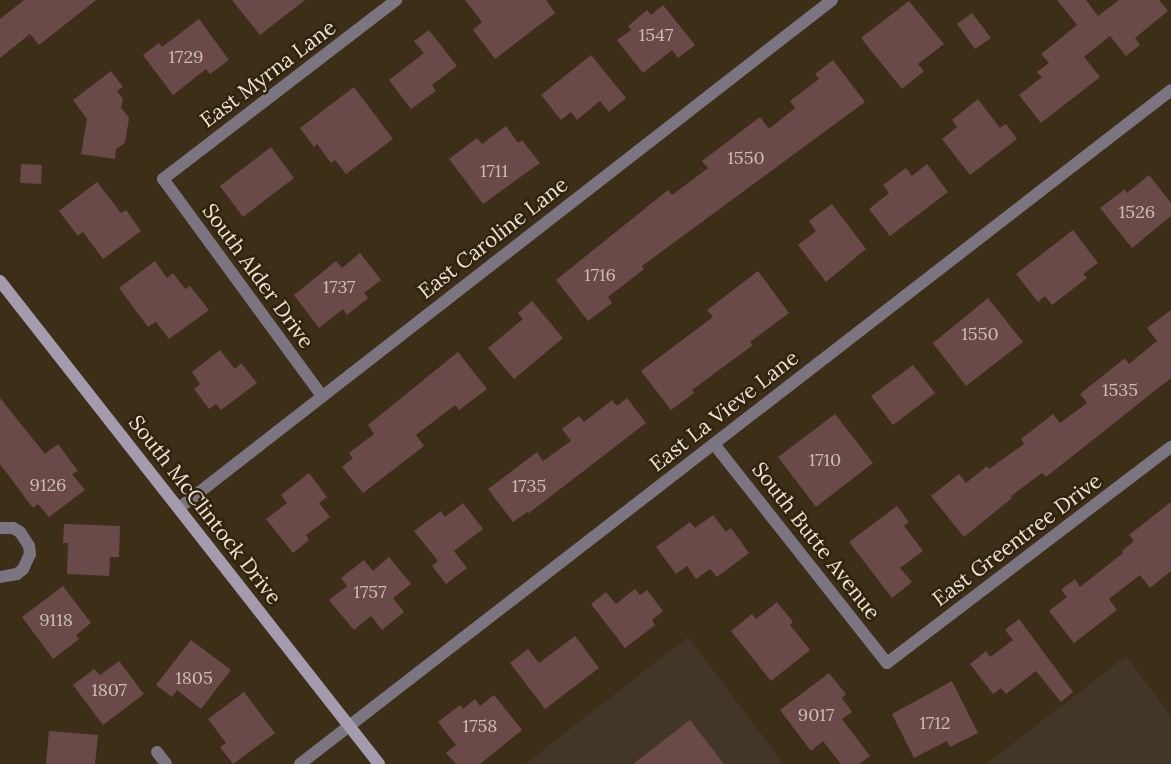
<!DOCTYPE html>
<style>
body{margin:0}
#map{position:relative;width:1171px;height:764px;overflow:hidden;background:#3c2e17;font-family:Lora,serif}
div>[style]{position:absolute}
.commercial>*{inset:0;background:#413627}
.building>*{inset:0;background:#694a48}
.street>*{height:12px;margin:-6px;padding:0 6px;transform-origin:6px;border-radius:6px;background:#7b7581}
.secondary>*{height:12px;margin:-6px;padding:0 6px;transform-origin:6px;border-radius:6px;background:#a59bae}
span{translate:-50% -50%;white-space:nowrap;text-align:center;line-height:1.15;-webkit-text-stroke:5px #31240d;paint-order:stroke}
.number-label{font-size:18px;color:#cabdb2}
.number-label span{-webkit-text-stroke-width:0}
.street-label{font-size:21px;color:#ebe3d5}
</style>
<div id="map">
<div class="commercial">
<div style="clip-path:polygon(688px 637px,784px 764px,525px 764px)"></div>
<div style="clip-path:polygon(1126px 656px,1171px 716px,1171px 764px,986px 764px)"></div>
</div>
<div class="building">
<div style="clip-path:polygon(24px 0,96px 0,39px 45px,30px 34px,0 58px,0 19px)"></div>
<div style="clip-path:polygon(232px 0,305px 0,260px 35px)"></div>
<div style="clip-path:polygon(465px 0,546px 0,555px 13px,495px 59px,473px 30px,482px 22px)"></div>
<div style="clip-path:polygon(1057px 0,1086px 0,1098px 16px,1119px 0,1159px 0,1168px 11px,1135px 38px,1140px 45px,1126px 56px,1110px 36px,1084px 57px,1100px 77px,1041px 123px,1019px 95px,1042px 77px,1037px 72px,1049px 63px,1041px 54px,1077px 25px)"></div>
<div style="clip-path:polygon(909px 1px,944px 44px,918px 64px,924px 71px,902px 89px,861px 38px)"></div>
<div style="clip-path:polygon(663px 5px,695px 45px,678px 58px,672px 50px,643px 73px,617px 40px,631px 30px,628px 26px,647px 10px,651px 15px)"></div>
<div style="clip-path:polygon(972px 13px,991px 38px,975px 49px,957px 24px)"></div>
<div style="clip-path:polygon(199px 19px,229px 60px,210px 74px,206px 69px,173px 95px,143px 55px,159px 43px,162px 47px)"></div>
<div style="clip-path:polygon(429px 30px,457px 66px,432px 85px,436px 91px,411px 109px,389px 80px,424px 53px,414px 41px)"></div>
<div style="clip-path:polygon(591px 55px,626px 98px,609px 112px,600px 101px,577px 120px,571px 112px,561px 120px,541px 95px)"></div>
<div style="clip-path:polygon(833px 60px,865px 102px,642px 266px,644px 269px,608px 297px,612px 303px,588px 321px,556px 280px,668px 190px,672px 195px,708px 168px,702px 161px,760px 117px,769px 129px,795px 108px,790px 101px,819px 79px,815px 74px)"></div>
<div style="clip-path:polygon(111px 71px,123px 87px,117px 91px,123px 99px,121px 108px,129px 118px,125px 143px,116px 149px,115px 159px,81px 154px,87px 119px,73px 100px)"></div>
<div style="clip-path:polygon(354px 87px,393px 139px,346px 174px,335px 160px,331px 163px,317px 144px,314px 147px,300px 128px)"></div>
<div style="clip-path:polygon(978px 99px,1000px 128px,1006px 124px,1017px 139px,970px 175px,942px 139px,957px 127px,952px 120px)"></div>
<div style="clip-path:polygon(506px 126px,518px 143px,522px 140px,540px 163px,483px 204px,449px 159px,477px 138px,482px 144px)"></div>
<div style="clip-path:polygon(271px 147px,294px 178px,243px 217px,220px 186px)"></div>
<div style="clip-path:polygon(21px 164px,42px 165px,41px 184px,20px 183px)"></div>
<div style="clip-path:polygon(927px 164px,948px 192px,890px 236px,869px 209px,889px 193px,883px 185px,906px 168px,912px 176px)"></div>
<div style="clip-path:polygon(1149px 175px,1171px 203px,1171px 216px,1132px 248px,1100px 208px,1125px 189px,1127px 193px)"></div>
<div style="clip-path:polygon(97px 182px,121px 213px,126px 210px,141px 231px,103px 259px,83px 232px,78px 236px,59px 211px)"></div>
<div style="clip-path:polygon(832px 204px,866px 249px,826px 282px,798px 245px,816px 231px,809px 221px)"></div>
<div style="clip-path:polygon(1073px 230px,1098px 263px,1083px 274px,1087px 278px,1052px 305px,1045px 296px,1038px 302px,1016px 274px)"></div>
<div style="clip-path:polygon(360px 253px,381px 280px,364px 293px,368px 298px,347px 315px,343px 309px,319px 328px,294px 295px,336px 261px,342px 268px)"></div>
<div style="clip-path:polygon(155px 261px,167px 278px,173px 273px,185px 289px,190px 286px,209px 310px,169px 339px,156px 322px,148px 327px,119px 288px)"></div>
<div style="clip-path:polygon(758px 271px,789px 313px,750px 342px,753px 345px,692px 390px,694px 393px,671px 410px,641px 371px,713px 317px,707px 310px)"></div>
<div style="clip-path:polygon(988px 298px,1023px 342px,966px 386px,933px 343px)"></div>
<div style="clip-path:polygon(532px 301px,563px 338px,514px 379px,488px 348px,523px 319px,518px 313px)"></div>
<div style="clip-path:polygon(1171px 310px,1171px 378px,1046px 477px,1042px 473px,1011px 496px,1012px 498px,964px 537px,931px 496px,959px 474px,966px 483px,987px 466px,989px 469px,1024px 444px,1021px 439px,1053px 414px,1060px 423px,1087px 403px,1080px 394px,1125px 358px,1129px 364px,1157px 341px,1147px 328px)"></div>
<div style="clip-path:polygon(220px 350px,235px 369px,241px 363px,257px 383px,221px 410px,216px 404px,209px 409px,194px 389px,200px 384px,192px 372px)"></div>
<div style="clip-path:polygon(458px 352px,487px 389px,459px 410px,455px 405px,416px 435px,424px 446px,363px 493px,342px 467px,353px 458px,349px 453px,374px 434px,368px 425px)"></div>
<div style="clip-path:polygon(913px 365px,935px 393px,893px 425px,871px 396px)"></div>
<div style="clip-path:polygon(0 398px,45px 454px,58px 444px,78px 471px,72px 474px,85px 490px,49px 517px,38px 504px,33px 508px,0 464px)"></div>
<div style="clip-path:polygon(627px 398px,646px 423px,529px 513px,527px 512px,513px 522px,488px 489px,537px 452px,543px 461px,571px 441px,562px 429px,579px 416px,584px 422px,612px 400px,617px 406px)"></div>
<div style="clip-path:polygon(835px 414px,873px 463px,816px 507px,778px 457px)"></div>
<div style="clip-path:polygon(309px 473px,327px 497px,319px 503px,330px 517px,306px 535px,309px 540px,293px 553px,266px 519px,287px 503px,281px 495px)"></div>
<div style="clip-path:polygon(1171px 502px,1171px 571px,1150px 588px,1140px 575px,1109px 599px,1117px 610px,1074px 643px,1049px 611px,1067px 597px,1061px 590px,1075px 579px,1080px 587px,1123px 553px,1122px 551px,1134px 541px,1129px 535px)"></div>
<div style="clip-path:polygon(463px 503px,483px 529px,454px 551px,467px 568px,446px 584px,432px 566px,438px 561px,414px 531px,441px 511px,445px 517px)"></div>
<div style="clip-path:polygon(897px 506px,909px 522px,904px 526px,923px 551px,900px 568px,912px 582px,892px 598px,849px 542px)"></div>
<div style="clip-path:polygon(713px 515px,726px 532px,731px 528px,749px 553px,717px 577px,710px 569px,696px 579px,687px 566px,676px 574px,656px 547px,690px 522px,695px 528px)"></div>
<div style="clip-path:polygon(64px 524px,120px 526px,119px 557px,110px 557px,109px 576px,67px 574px,68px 543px,63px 543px)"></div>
<div style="clip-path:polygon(389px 557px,411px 584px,393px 598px,404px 612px,382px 630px,371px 616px,354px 630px,329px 600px,347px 586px,341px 578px,364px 560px,373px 571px)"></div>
<div style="clip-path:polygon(63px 586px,91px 623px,76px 635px,79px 639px,53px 659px,22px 617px)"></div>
<div style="clip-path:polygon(635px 589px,640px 595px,647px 590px,663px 611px,652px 620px,655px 625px,625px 648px,591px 604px,606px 592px,616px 604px)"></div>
<div style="clip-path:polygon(777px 602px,793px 622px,790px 625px,810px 650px,771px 681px,731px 631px,752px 614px,756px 619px)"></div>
<div style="clip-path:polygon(1019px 619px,1073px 692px,1061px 702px,1036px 671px,1006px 694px,1001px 688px,993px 694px,970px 664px,986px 651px,990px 657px,1013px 640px,1005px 630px)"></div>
<div style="clip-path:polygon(575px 636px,599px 668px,545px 709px,510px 663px,528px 649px,539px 663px)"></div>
<div style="clip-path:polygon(191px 640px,231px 670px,201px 709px,177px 690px,172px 697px,156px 685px)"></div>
<div style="clip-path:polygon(119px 661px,144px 694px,103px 725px,73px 685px,94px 669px,100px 675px)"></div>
<div style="clip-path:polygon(829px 673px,846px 694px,842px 698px,852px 712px,842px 719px,870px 756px,859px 764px,841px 764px,823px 741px,811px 751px,780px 710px)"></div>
<div style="clip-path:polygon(952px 681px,978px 733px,950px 747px,947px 741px,914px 758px,892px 714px)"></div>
<div style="clip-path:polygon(244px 692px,275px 733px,233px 764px,220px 747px,226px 743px,208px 719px)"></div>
<div style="clip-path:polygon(494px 695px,522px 730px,480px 764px,456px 764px,446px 753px,456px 745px,438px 722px,460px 705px,463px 709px,475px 699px,480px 706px)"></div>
<div style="clip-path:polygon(690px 720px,724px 764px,633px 764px)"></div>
<div style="clip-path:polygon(49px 731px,98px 735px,95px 764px,46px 764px)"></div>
</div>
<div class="street">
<div style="left:322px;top:396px;width:269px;rotate:-126.2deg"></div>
<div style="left:163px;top:179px;width:294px;rotate:-37.5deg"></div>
<div style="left:714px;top:444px;width:279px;rotate:51.7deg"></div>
<div style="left:887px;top:663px;width:357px;rotate:-37.3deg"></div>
<div style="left:179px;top:508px;width:827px;rotate:-37.88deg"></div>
<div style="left:0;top:528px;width:13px"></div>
<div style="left:13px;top:528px;width:8px;rotate:30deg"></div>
<div style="left:20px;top:532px;width:17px;rotate:57deg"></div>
<div style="left:29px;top:546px;width:8px;rotate:83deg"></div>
<div style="left:30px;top:554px;width:17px;rotate:115deg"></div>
<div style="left:23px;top:569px;width:8px;rotate:140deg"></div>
<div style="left:17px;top:574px;width:17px;rotate:170deg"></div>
<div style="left:157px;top:752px;width:15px;rotate:53deg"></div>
<div style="left:300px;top:764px;width:1101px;rotate:-37.73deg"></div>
</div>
<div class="secondary">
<div style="left:0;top:281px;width:614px;rotate:51.88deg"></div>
</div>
<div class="number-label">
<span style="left:656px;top:35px">1547</span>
<span style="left:186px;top:57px">1729</span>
<span style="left:746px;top:158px">1550</span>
<span style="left:494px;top:171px">1711</span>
<span style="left:1137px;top:212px">1526</span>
<span style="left:600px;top:275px">1716</span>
<span style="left:339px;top:287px">1737</span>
<span style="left:980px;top:334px">1550</span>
<span style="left:1120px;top:390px">1535</span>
<span style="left:825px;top:460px">1710</span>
<span style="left:48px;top:485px">9126</span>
<span style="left:529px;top:486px">1735</span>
<span style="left:370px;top:592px">1757</span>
<span style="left:56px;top:620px">9118</span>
<span style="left:194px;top:678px">1805</span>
<span style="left:109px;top:690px">1807</span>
<span style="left:816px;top:715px">9017</span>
<span style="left:935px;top:723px">1712</span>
<span style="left:480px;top:726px">1758</span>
</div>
<div class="street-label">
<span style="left:268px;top:74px;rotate:-37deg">East Myrna Lane</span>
<span style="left:493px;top:238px;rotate:-38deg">East Caroline Lane</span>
<span style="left:258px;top:276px;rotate:54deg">South Alder Drive</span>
<span style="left:724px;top:411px;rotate:-38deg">East La Vieve Lane</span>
<span style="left:205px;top:510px;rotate:52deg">South McClintock Drive</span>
<span style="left:1017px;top:540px;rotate:-37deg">East Greentree Drive</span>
<span style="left:816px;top:541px;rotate:52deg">South Butte Avenue</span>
</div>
</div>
